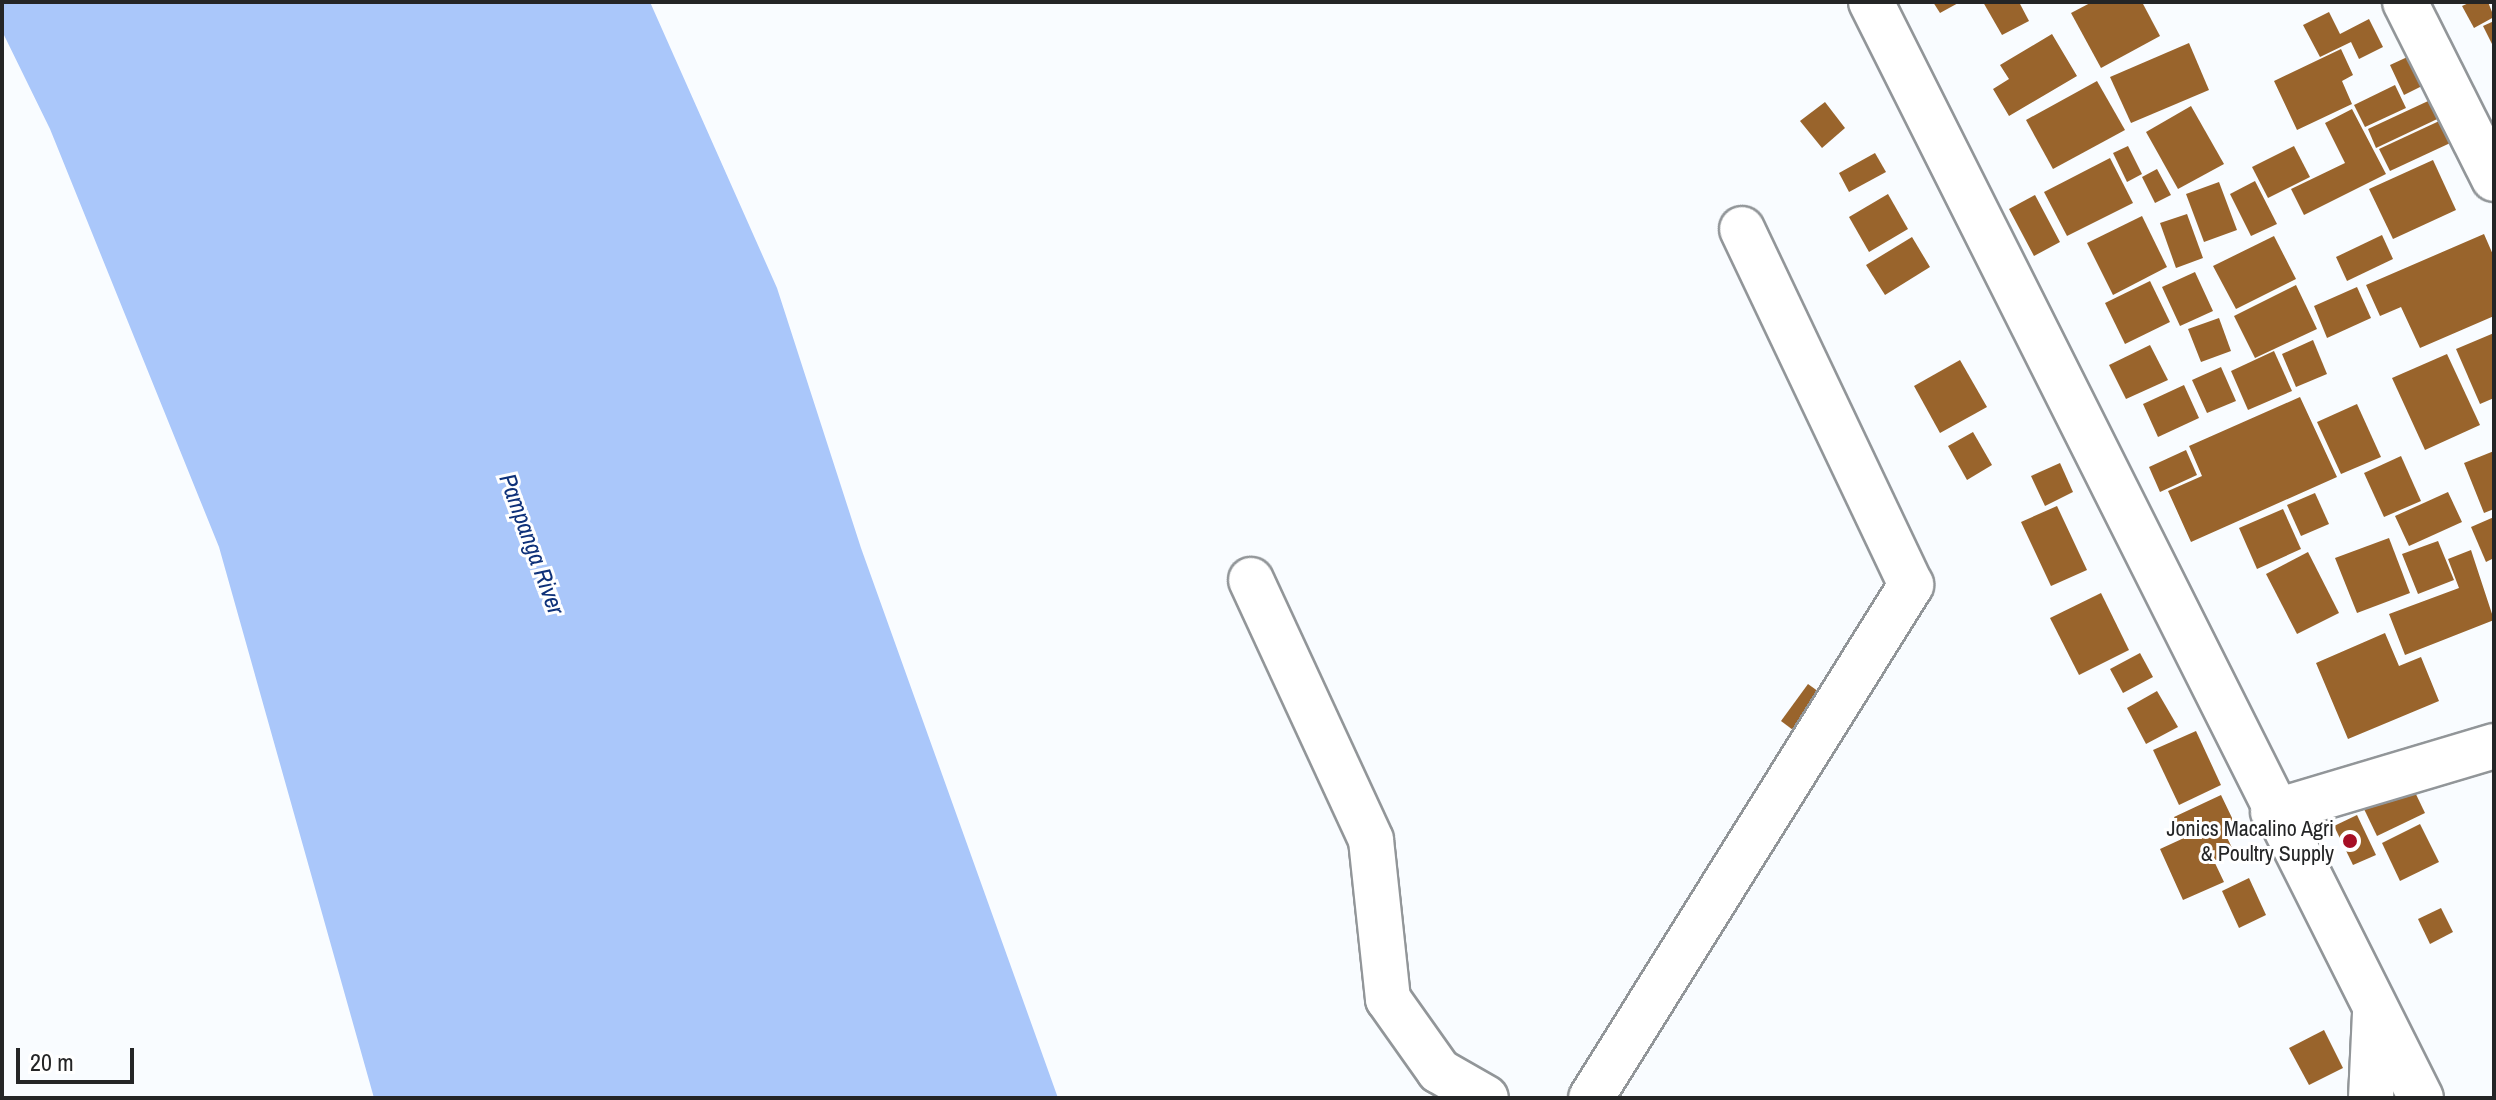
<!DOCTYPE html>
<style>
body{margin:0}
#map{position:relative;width:2496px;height:1100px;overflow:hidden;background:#f9fcff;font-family:"Archivo Narrow",sans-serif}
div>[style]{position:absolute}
.water>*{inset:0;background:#aac7fa}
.building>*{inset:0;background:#99642c}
.roads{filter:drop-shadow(2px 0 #929699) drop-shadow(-2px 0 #929699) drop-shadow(0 2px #929699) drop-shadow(0 -2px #929699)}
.minor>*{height:44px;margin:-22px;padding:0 22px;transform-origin:22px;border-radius:22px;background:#fff}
.dots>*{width:22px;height:22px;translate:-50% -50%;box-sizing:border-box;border:4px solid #fff;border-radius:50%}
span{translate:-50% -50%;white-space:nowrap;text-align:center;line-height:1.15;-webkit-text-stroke:6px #fff;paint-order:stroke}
.poi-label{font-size:22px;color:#242526}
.right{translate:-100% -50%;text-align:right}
.water-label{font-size:24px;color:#0e3179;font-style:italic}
.frame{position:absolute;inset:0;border:4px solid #242526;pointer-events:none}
.scale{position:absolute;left:16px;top:1048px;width:118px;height:36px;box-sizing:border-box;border:4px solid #242526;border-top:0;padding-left:10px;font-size:24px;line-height:28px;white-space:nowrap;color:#242526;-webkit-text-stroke:6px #fff;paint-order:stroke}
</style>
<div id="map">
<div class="water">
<div style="clip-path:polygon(2px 2px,650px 2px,777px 288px,861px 548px,1058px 1098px,374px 1098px,219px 547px,50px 129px,2px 31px)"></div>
</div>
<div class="building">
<div style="clip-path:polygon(1933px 2px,1960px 2px,1940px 13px)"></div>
<div style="clip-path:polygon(1983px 2px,2019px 2px,2029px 21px,2002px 35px)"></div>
<div style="clip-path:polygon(2092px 2px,2142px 2px,2160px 36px,2101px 68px,2071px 13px)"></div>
<div style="clip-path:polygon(2471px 2px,2488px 2px,2494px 17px,2474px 28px,2462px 6px)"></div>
<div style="clip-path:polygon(2329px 12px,2340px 34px,2369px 19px,2383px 47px,2359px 59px,2351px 42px,2320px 57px,2303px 25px)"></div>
<div style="clip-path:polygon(2494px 21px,2494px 48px,2483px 26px)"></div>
<div style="clip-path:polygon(2052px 34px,2077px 76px,2009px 116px,1993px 89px,2009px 79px,2000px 65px)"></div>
<div style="clip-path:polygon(2189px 43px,2209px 90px,2131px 123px,2110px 77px)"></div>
<div style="clip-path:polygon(2341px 49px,2353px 75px,2342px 81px,2352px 104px,2297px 130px,2274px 81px)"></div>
<div style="clip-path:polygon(2416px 53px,2430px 82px,2404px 95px,2390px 65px)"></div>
<div style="clip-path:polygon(2097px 81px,2125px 130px,2053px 169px,2026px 120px)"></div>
<div style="clip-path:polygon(2395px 85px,2406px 108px,2365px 127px,2354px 105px)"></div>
<div style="clip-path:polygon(2441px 95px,2450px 113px,2376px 148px,2368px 129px)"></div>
<div style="clip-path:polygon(1825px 102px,1845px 128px,1822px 148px,1800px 121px)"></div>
<div style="clip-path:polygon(2191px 106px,2224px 164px,2178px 189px,2146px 132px)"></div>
<div style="clip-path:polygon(2352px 109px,2386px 174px,2304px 215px,2291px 189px,2345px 163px,2325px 123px)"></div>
<div style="clip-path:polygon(2450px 116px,2461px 138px,2390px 171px,2379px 149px)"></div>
<div style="clip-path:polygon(2128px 146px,2142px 174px,2127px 182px,2113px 153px)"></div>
<div style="clip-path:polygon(2294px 146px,2310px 177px,2268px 198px,2252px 167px)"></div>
<div style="clip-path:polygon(1875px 153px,1886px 172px,1849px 192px,1839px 173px)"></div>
<div style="clip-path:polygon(2110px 158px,2133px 203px,2067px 236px,2044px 192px)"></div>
<div style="clip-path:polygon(2433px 160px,2456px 210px,2393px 239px,2369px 189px)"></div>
<div style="clip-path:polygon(2157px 169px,2171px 195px,2155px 203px,2142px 177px)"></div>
<div style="clip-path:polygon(2255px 181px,2277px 224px,2251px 236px,2230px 194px)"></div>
<div style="clip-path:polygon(2219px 182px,2237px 230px,2204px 242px,2186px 194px)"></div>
<div style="clip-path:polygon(1888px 194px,1908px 229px,1869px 252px,1849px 217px)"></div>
<div style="clip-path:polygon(2035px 195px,2060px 242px,2034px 256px,2009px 209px)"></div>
<div style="clip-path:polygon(2187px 214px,2203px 258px,2176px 268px,2160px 223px)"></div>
<div style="clip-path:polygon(2142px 216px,2167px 267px,2113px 295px,2087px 243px)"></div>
<div style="clip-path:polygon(2484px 234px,2494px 257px,2494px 316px,2420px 348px,2401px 307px,2380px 316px,2366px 285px)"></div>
<div style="clip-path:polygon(2382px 235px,2393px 259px,2347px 281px,2336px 257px)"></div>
<div style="clip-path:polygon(2274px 236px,2296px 279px,2236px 309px,2213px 266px)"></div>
<div style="clip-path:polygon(1912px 237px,1930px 267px,1885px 295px,1866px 265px)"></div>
<div style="clip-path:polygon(2195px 272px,2213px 311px,2180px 326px,2162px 287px)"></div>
<div style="clip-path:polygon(2150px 281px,2170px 322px,2125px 344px,2105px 303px)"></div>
<div style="clip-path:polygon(2296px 285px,2317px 329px,2255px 358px,2234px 316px)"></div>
<div style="clip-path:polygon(2357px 287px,2371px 318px,2327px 338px,2314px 306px)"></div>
<div style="clip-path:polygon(2219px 318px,2231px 351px,2201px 362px,2188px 329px)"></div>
<div style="clip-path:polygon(2494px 333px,2494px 398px,2480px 404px,2456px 349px)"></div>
<div style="clip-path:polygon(2313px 340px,2327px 374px,2296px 387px,2282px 354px)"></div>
<div style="clip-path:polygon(2150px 345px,2168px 380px,2126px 399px,2109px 365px)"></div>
<div style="clip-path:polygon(2274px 351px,2292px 391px,2248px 410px,2231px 371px)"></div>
<div style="clip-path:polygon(2447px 354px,2480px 425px,2425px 450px,2392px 378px)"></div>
<div style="clip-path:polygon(1960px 360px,1987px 407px,1940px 433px,1914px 386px)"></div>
<div style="clip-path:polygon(2221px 367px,2236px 401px,2207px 413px,2192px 380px)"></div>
<div style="clip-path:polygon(2184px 385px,2199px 418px,2158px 437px,2143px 404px)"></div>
<div style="clip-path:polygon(2300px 397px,2337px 477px,2191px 542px,2168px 491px,2202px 476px,2189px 446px)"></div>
<div style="clip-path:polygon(2357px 404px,2381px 457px,2341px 474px,2317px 422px)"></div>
<div style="clip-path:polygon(1973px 432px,1992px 465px,1967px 480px,1948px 446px)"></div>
<div style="clip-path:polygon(2186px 450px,2197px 475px,2160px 492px,2149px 467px)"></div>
<div style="clip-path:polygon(2494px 451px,2494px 509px,2484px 513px,2464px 463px)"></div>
<div style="clip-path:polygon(2401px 456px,2421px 501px,2384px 517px,2364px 473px)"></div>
<div style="clip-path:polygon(2060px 463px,2073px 492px,2045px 506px,2031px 476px)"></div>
<div style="clip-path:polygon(2448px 492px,2462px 522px,2409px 546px,2395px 516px)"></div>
<div style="clip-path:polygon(2315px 493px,2329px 524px,2301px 536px,2287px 505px)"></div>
<div style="clip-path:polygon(2057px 506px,2087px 570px,2051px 586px,2021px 522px)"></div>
<div style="clip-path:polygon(2283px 509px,2301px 549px,2257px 569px,2239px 528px)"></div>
<div style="clip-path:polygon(2494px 517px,2494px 558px,2486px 562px,2471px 527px)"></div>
<div style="clip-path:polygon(2389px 538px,2410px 593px,2357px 613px,2335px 558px)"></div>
<div style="clip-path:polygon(2438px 541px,2454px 580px,2418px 594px,2402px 554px)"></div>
<div style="clip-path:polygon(2471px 550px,2494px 620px,2405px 655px,2389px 614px,2459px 588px,2448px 559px)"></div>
<div style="clip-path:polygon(2308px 552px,2339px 613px,2297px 634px,2266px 574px)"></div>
<div style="clip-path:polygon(2101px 593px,2129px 650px,2079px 675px,2050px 618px)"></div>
<div style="clip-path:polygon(2385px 633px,2399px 666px,2421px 657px,2439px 701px,2348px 739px,2316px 663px)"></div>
<div style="clip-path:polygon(2140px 653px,2153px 677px,2123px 693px,2110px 669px)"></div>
<div style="clip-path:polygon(1808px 684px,1833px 702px,1805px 739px,1781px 721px)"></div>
<div style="clip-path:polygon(2157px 691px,2178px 727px,2146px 744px,2127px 708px)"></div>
<div style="clip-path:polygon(2196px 731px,2221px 785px,2179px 805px,2153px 750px)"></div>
<div style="clip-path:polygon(2412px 786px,2425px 813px,2377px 836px,2364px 809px)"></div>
<div style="clip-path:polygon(2221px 795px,2234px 822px,2222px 827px,2234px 852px,2214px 861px,2224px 882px,2183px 900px,2160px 849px,2184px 838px,2174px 817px)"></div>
<div style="clip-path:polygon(2357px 815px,2376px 855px,2353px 865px,2334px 826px)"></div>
<div style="clip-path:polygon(2420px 824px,2439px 862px,2400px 881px,2382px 843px)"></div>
<div style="clip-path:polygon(2249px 878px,2266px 915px,2239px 928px,2222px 891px)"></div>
<div style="clip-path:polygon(2441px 908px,2453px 932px,2430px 944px,2418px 919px)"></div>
<div style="clip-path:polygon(2324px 1030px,2343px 1068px,2309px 1085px,2289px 1048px)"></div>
</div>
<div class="roads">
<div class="minor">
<div style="left:1871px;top:2px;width:1226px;rotate:63.35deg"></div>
<div style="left:2405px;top:2px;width:198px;rotate:63.3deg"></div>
<div style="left:1251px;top:580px;width:286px;rotate:65.2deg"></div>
<div style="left:1371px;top:840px;width:160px;rotate:83.9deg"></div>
<div style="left:1388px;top:999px;width:88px;rotate:54.7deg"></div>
<div style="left:1439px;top:1071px;width:54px;rotate:29.9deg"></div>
<div style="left:2273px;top:812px;width:231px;rotate:-16.6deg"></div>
<div style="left:1591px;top:1098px;width:605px;rotate:-58.04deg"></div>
<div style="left:1911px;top:585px;width:394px;rotate:-115.4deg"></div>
<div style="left:2371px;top:1098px;width:86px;rotate:-87.3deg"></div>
</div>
</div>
<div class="dots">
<div style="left:2350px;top:841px;background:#a60e24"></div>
</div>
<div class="poi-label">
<span class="right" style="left:2334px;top:841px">Jonics Macalino Agri<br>&amp; Poultry Supply</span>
</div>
<div class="water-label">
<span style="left:532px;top:544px;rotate:70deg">Pampanga River</span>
</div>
<div class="frame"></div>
<div class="scale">20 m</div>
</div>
